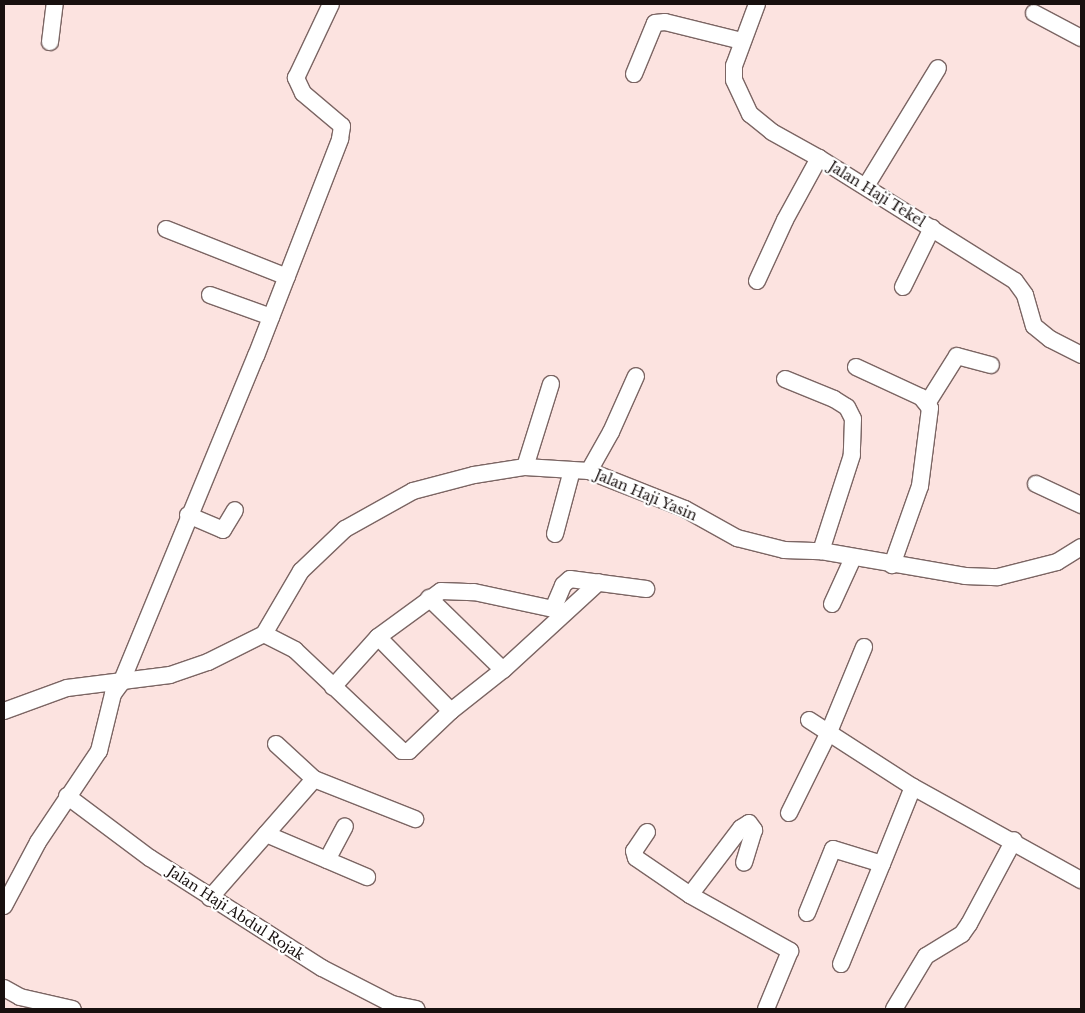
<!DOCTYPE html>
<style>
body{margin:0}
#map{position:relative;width:1085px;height:1013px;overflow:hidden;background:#fce3e0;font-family:"Libre Baskerville",serif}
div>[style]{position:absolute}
.roads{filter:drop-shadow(1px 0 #7b6563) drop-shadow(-1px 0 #7b6563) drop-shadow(0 1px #7b6563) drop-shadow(0 -1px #7b6563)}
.minor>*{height:16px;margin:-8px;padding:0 8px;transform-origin:8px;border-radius:8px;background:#fff}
span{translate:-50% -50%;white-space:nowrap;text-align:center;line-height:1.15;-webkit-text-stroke:4.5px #fff;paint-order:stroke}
.street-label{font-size:14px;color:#18100f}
.frame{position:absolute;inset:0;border:5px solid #18100f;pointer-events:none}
</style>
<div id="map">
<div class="roads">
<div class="minor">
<div style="left:757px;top:4px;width:66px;rotate:110.4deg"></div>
<div style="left:734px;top:66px;width:14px;rotate:90deg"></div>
<div style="left:734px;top:80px;width:38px;rotate:65deg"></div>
<div style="left:750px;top:114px;width:28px;rotate:39deg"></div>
<div style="left:772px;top:132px;width:54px;rotate:29deg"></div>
<div style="left:819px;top:158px;width:231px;rotate:32.1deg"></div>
<div style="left:1015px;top:281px;width:17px;rotate:54deg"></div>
<div style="left:1025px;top:295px;width:32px;rotate:74deg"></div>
<div style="left:1034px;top:326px;width:21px;rotate:39deg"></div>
<div style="left:1050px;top:339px;width:35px;rotate:27deg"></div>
<div style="left:1034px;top:13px;width:53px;rotate:28deg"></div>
<div style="left:50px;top:42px;width:38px;rotate:-83deg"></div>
<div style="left:634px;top:74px;width:55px;rotate:-67.6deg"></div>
<div style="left:655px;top:23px;width:10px;rotate:-6deg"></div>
<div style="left:665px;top:22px;width:79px;rotate:13.9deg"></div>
<div style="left:866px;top:186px;width:138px;rotate:-58.6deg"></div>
<div style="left:166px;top:229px;width:130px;rotate:21.6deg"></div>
<div style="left:757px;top:281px;width:67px;rotate:-65.3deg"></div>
<div style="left:785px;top:220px;width:71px;rotate:-61.3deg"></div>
<div style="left:903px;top:287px;width:66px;rotate:-63.8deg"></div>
<div style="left:210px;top:295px;width:65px;rotate:19.8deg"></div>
<div style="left:856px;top:367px;width:72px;rotate:24.8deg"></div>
<div style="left:921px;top:397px;width:14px;rotate:51deg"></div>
<div style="left:930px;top:408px;width:79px;rotate:97.3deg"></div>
<div style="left:920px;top:486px;width:84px;rotate:109.5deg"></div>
<div style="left:785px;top:379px;width:53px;rotate:22.2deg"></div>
<div style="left:834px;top:399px;width:15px;rotate:32deg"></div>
<div style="left:847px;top:407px;width:13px;rotate:63deg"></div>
<div style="left:853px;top:419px;width:36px;rotate:92deg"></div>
<div style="left:852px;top:455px;width:101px;rotate:107.9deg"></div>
<div style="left:928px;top:402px;width:54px;rotate:-57.8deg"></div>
<div style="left:957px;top:356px;width:35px;rotate:15deg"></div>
<div style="left:525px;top:467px;width:87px;rotate:-72.6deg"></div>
<div style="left:589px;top:471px;width:45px;rotate:-60.6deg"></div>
<div style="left:611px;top:432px;width:61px;rotate:-65.9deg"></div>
<div style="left:1036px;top:484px;width:50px;rotate:25deg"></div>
<div style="left:188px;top:515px;width:38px;rotate:23deg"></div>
<div style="left:223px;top:530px;width:23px;rotate:-59deg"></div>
<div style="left:555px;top:534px;width:66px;rotate:-75.1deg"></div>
<div style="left:429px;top:598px;width:103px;rotate:44.2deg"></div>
<div style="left:832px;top:604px;width:51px;rotate:-65.5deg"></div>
<div style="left:264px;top:634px;width:35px;rotate:27deg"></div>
<div style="left:295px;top:650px;width:147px;rotate:43.3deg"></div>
<div style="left:402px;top:751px;width:7px"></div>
<div style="left:409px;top:751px;width:58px;rotate:-43.6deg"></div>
<div style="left:451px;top:711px;width:66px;rotate:-38.3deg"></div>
<div style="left:503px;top:670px;width:130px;rotate:-42.5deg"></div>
<div style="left:378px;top:637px;width:104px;rotate:45.4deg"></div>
<div style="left:333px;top:687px;width:67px;rotate:-48deg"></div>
<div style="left:378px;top:637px;width:78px;rotate:-36.1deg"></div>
<div style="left:441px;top:591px;width:33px;rotate:2deg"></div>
<div style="left:474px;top:592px;width:81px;rotate:12.1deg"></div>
<div style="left:553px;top:609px;width:26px;rotate:-67deg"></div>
<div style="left:563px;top:585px;width:9px;rotate:-41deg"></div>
<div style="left:570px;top:579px;width:77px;rotate:7.5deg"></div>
<div style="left:4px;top:711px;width:67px;rotate:-20.1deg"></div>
<div style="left:67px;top:688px;width:104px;rotate:-7.2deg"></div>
<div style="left:170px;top:675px;width:40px;rotate:-18.9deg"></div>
<div style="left:208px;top:662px;width:63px;rotate:-26.6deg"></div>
<div style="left:264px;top:634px;width:73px;rotate:-59.6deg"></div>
<div style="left:301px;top:571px;width:61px;rotate:-43.7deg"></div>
<div style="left:345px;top:529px;width:78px;rotate:-29.2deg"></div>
<div style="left:413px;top:491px;width:63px;rotate:-14.7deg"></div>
<div style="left:474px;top:475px;width:52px;rotate:-8.9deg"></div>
<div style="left:525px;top:467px;width:64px;rotate:3.6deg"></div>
<div style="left:589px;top:471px;width:103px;rotate:21.6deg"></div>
<div style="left:685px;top:509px;width:60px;rotate:29.1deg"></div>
<div style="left:737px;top:538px;width:49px;rotate:14.3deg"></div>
<div style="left:784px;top:550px;width:37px;rotate:2deg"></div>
<div style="left:821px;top:551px;width:146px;rotate:9.8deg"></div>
<div style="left:965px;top:576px;width:33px;rotate:2deg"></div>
<div style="left:998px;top:577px;width:61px;rotate:-14.3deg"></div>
<div style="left:1057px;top:562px;width:28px;rotate:-32deg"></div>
<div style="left:809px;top:720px;width:124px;rotate:32.8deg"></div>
<div style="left:913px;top:787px;width:192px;rotate:29deg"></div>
<div style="left:276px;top:744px;width:52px;rotate:42.6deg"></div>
<div style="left:314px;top:779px;width:109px;rotate:21.6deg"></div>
<div style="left:67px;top:796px;width:104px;rotate:36.8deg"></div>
<div style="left:150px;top:858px;width:204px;rotate:32.6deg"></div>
<div style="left:322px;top:968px;width:79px;rotate:27.2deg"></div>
<div style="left:392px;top:1004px;width:25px;rotate:12deg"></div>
<div style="left:789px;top:813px;width:90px;rotate:-63.7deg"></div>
<div style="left:829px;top:732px;width:92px;rotate:-67.6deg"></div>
<div style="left:647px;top:832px;width:23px;rotate:124deg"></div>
<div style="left:634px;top:851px;width:7px;rotate:74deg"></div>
<div style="left:636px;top:858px;width:65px;rotate:34.4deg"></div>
<div style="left:690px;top:895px;width:115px;rotate:29.2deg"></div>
<div style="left:790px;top:951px;width:63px;rotate:112.5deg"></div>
<div style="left:266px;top:834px;width:110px;rotate:23.1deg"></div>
<div style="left:327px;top:860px;width:38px;rotate:-62deg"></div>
<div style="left:690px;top:895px;width:84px;rotate:-52.7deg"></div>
<div style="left:741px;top:828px;width:9px;rotate:-32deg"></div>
<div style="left:749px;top:823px;width:9px;rotate:54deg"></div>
<div style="left:754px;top:830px;width:34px;rotate:107deg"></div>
<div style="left:210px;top:898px;width:158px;rotate:-48.8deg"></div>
<div style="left:4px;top:906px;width:72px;rotate:-62deg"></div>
<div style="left:38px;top:842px;width:110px;rotate:-56.2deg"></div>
<div style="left:99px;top:751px;width:59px;rotate:-76.2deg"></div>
<div style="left:113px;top:694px;width:14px;rotate:-54deg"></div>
<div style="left:121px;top:683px;width:354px;rotate:-67.6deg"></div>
<div style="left:256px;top:356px;width:233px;rotate:-68.8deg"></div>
<div style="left:340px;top:139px;width:13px;rotate:-81deg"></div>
<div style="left:342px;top:126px;width:51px;rotate:-139.8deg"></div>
<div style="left:303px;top:93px;width:17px;rotate:-115deg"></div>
<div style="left:296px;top:78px;width:82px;rotate:-64.7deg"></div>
<div style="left:807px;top:913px;width:69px;rotate:-67.9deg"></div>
<div style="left:833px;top:849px;width:51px;rotate:17deg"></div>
<div style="left:882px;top:864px;width:83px;rotate:-68.1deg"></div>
<div style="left:841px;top:964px;width:108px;rotate:-67.7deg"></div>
<div style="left:4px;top:988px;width:18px;rotate:29deg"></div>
<div style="left:20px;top:997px;width:54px;rotate:12.8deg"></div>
<div style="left:894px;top:1009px;width:62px;rotate:-58.9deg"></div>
<div style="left:926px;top:956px;width:42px;rotate:-31.4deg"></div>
<div style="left:962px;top:934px;width:12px;rotate:-55deg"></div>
<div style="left:969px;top:924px;width:95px;rotate:-61.8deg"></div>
</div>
</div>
<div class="street-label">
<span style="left:877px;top:194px;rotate:32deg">Jalan Haji Tekel</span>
<span style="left:646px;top:495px;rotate:23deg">Jalan Haji Yasin</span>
<span style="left:236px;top:913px;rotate:33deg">Jalan Haji Abdul Rojak</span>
</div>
<div class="frame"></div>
</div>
